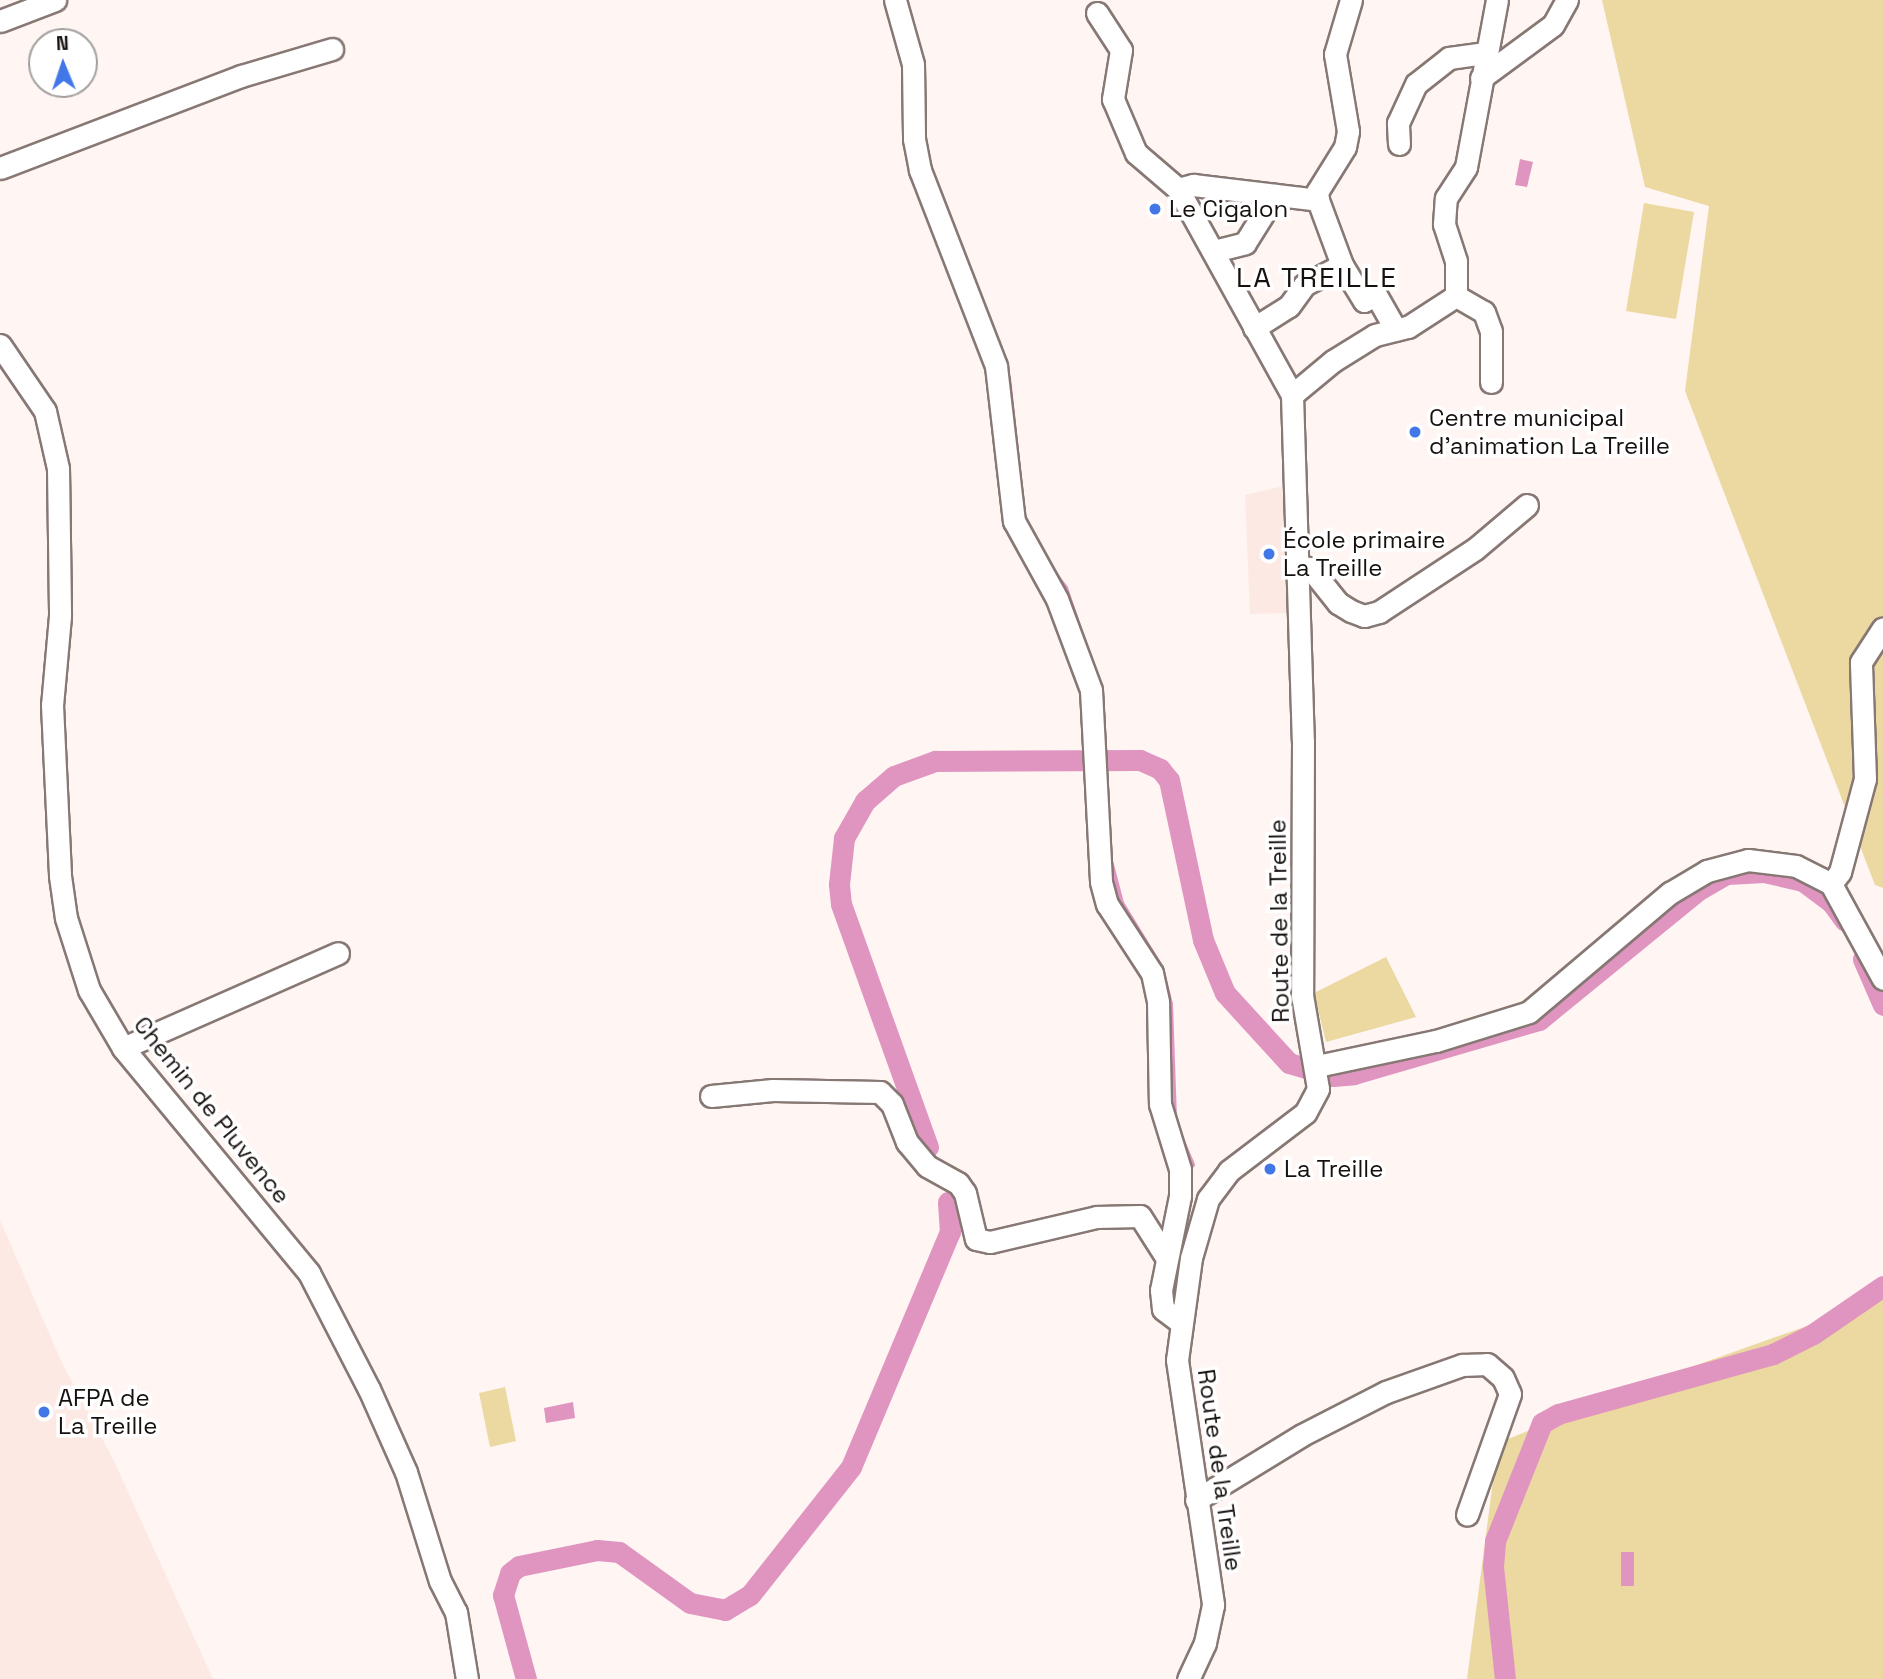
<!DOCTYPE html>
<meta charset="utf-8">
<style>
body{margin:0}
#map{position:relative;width:1883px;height:1679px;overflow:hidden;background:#fff5f2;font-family:"Space Grotesk",sans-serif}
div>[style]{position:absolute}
.built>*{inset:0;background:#fde9e3}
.green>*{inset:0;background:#ecd8a1}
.water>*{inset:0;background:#e095c1}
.stream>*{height:6px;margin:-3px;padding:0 3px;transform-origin:3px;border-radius:3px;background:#e095c1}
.canal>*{height:21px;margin:-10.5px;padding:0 10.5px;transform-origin:10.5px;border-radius:10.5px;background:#e095c1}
.roads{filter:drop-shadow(2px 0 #877874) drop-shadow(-2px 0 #877874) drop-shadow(0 2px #877874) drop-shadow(0 -2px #877874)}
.street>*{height:21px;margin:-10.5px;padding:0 10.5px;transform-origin:10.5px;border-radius:10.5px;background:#fff}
.dots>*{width:19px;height:19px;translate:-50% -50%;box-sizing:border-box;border:4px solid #fff;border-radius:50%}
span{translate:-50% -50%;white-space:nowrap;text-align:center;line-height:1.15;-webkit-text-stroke:7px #fff;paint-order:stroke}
.poi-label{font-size:24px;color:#16110f}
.left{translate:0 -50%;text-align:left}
.street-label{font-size:24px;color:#16110f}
.quarter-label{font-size:28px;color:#16110f;letter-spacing:2px}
.north{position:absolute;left:28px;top:28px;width:70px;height:70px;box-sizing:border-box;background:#fff;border:2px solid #a2a09f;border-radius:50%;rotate:358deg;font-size:19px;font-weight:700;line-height:28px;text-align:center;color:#16110f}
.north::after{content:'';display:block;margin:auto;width:24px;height:32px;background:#4277e8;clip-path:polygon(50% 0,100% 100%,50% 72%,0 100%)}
</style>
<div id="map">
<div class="built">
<div style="clip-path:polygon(1288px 485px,1293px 613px,1250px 614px,1245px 495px)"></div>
<div style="clip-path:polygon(0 1220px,62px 1363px,114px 1461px,213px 1679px,0 1679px)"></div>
</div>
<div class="green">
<div style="clip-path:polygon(1602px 0,1883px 0,1883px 888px,1875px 885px,1685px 391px,1709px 206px,1645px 187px)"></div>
<div style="clip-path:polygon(1644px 203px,1694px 212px,1676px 319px,1626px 311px)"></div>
<div style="clip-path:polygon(1386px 957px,1416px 1017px,1326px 1042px,1314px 993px)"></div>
<div style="clip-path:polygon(1883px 1299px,1883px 1679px,1467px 1679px,1498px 1443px,1663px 1377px)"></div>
<div style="clip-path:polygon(505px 1387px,516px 1441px,490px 1447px,479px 1393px)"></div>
</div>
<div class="water">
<div style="clip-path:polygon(1520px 159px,1533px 162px,1527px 187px,1515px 185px)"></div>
<div style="clip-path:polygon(573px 1402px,575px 1418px,546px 1423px,544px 1408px)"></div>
<div style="clip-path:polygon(1621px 1552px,1634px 1552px,1634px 1586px,1621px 1586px)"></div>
</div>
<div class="stream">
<div style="left:1008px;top:378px;width:91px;rotate:83.7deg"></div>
<div style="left:1053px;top:572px;width:20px;rotate:53deg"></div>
<div style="left:1065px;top:588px;width:68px;rotate:71deg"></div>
<div style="left:1109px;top:857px;width:48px;rotate:75.4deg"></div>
<div style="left:1121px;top:903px;width:76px;rotate:58.4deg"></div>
<div style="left:1161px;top:968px;width:37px;rotate:76deg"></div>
<div style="left:1170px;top:1004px;width:115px;rotate:88deg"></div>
<div style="left:1181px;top:1139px;width:28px;rotate:67deg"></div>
</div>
<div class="canal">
<div style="left:1863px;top:959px;width:50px;rotate:66.5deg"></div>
<div style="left:928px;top:1147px;width:258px;rotate:-109.7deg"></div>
<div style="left:841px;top:904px;width:20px;rotate:-96deg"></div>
<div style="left:839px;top:884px;width:46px;rotate:-83.8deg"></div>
<div style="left:844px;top:838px;width:43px;rotate:-60.4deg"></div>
<div style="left:865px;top:801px;width:38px;rotate:-41deg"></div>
<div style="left:894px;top:776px;width:44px;rotate:-20.1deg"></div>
<div style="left:935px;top:761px;width:205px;rotate:-0.3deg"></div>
<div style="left:1140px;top:760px;width:22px;rotate:24deg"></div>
<div style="left:1160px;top:769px;width:14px;rotate:51deg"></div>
<div style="left:1169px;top:780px;width:164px;rotate:78deg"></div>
<div style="left:1203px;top:940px;width:57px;rotate:67.5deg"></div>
<div style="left:1225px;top:993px;width:95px;rotate:47.6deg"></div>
<div style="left:1289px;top:1063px;width:46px;rotate:16.5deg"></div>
<div style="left:1333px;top:1076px;width:21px;rotate:-5deg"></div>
<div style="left:1354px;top:1074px;width:193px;rotate:-16.3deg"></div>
<div style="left:1539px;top:1020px;width:204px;rotate:-39.2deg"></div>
<div style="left:1697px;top:891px;width:34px;rotate:-30deg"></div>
<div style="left:1727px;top:874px;width:37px;rotate:-3deg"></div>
<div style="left:1764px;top:872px;width:40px;rotate:13deg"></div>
<div style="left:1803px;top:881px;width:36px;rotate:37deg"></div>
<div style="left:1832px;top:903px;width:22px;rotate:54deg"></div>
<div style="left:526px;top:1679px;width:87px;rotate:-105.3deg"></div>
<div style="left:503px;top:1595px;width:23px;rotate:-72deg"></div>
<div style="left:510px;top:1573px;width:11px;rotate:-38deg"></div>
<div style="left:519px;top:1566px;width:80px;rotate:-11.6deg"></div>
<div style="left:597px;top:1550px;width:22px;rotate:5deg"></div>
<div style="left:619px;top:1552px;width:87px;rotate:35.7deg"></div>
<div style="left:690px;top:1603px;width:36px;rotate:11deg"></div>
<div style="left:725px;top:1610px;width:29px;rotate:-31deg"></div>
<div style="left:750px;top:1595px;width:163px;rotate:-51.7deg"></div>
<div style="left:851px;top:1467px;width:255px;rotate:-67.2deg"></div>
<div style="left:950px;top:1232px;width:30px;rotate:-94deg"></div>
<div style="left:1505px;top:1679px;width:114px;rotate:-96.1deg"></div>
<div style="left:1493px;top:1566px;width:25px;rotate:-85deg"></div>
<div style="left:1495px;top:1541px;width:127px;rotate:-68.3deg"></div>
<div style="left:1542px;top:1423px;width:18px;rotate:-29deg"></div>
<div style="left:1558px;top:1414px;width:223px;rotate:-15.6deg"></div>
<div style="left:1773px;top:1354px;width:45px;rotate:-26.6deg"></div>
<div style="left:1813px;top:1334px;width:85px;rotate:-34.4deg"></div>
</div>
<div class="roads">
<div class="street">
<div style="left:895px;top:0;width:66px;rotate:74.3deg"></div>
<div style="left:913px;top:64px;width:75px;rotate:89.2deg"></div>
<div style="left:914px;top:139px;width:32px;rotate:79deg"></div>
<div style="left:920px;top:170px;width:210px;rotate:68.8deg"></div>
<div style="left:996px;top:366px;width:156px;rotate:83.4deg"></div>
<div style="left:1014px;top:521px;width:89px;rotate:61.1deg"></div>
<div style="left:1057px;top:599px;width:97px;rotate:69.5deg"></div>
<div style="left:1091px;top:690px;width:192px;rotate:87deg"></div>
<div style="left:1101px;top:882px;width:23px;rotate:75deg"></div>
<div style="left:1107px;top:904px;width:82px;rotate:56.9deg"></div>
<div style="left:1152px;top:973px;width:30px;rotate:78deg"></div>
<div style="left:1158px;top:1002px;width:102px;rotate:88.9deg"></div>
<div style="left:1160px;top:1104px;width:68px;rotate:72.9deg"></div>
<div style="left:1180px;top:1169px;width:27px;rotate:90deg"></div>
<div style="left:1180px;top:1196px;width:96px;rotate:101.4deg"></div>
<div style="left:1161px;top:1290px;width:19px;rotate:84deg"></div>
<div style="left:1163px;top:1309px;width:20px;rotate:37deg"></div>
<div style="left:1097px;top:13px;width:44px;rotate:57deg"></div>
<div style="left:1121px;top:50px;width:50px;rotate:99.3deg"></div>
<div style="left:1113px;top:99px;width:59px;rotate:66.9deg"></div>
<div style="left:1136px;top:153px;width:55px;rotate:40.6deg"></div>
<div style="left:1178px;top:189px;width:235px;rotate:61deg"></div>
<div style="left:1292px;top:395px;width:346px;rotate:88.2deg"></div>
<div style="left:1303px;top:741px;width:254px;rotate:90.2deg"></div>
<div style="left:1302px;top:995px;width:95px;rotate:80.3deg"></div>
<div style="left:1318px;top:1089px;width:27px;rotate:118deg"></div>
<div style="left:1305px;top:1113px;width:96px;rotate:142.7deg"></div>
<div style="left:1229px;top:1171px;width:35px;rotate:127deg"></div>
<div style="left:1208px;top:1199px;width:61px;rotate:106.1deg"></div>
<div style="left:1191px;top:1258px;width:103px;rotate:97.8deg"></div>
<div style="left:1177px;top:1360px;width:248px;rotate:81.6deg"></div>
<div style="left:1213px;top:1605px;width:39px;rotate:102deg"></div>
<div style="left:1205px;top:1643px;width:40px;rotate:115deg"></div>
<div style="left:0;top:21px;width:59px;rotate:-20.9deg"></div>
<div style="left:1481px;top:78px;width:89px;rotate:-36.4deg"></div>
<div style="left:1553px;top:25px;width:29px;rotate:-61deg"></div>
<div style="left:1399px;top:144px;width:21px;rotate:-93deg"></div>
<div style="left:1398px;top:123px;width:43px;rotate:-65.2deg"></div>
<div style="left:1416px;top:84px;width:42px;rotate:-38.2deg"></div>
<div style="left:1449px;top:58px;width:37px;rotate:-8deg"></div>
<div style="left:0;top:168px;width:258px;rotate:-20.9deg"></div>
<div style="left:241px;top:76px;width:95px;rotate:-16.5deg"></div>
<div style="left:1178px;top:189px;width:16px;rotate:-15deg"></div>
<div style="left:1193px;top:185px;width:126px;rotate:6.8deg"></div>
<div style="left:1318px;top:200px;width:8px;rotate:-97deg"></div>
<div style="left:1317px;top:192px;width:53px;rotate:-58.1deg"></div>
<div style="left:1345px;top:147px;width:16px;rotate:-79deg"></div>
<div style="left:1348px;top:131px;width:78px;rotate:-99.6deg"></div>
<div style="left:1335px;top:54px;width:56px;rotate:-73.5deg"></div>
<div style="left:1214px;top:251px;width:32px;rotate:-14deg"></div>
<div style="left:1245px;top:243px;width:57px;rotate:-58deg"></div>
<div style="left:1342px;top:265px;width:42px;rotate:58.6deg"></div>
<div style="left:1364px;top:301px;width:13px;rotate:-27deg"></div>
<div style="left:1376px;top:295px;width:40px;rotate:60.3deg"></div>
<div style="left:1456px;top:296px;width:35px;rotate:-90deg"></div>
<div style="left:1456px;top:261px;width:39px;rotate:-108deg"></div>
<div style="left:1444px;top:224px;width:26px;rotate:-86deg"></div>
<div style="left:1446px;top:198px;width:37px;rotate:-57deg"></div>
<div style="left:1466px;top:167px;width:170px;rotate:-79.5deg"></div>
<div style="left:1456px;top:296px;width:32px;rotate:30deg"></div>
<div style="left:1484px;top:312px;width:20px;rotate:70deg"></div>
<div style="left:1491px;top:331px;width:51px;rotate:90deg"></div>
<div style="left:1254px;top:328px;width:41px;rotate:-32.2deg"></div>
<div style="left:1289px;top:306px;width:26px;rotate:-54deg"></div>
<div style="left:1304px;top:285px;width:43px;rotate:-27.8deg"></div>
<div style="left:1342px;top:265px;width:69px;rotate:-110.3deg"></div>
<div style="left:0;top:345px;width:80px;rotate:55.7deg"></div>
<div style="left:45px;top:411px;width:58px;rotate:77.2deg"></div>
<div style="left:58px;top:468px;width:148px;rotate:89.2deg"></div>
<div style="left:60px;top:616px;width:89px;rotate:95.1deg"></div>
<div style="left:52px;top:705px;width:171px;rotate:87.3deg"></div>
<div style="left:60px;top:876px;width:42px;rotate:81.9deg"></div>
<div style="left:66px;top:918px;width:76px;rotate:72.3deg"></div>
<div style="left:89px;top:990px;width:67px;rotate:59.6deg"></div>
<div style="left:123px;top:1048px;width:292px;rotate:50.4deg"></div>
<div style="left:309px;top:1273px;width:131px;rotate:62.7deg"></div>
<div style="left:369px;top:1389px;width:91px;rotate:66deg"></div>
<div style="left:406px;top:1472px;width:114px;rotate:72.7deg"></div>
<div style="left:440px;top:1581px;width:35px;rotate:63deg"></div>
<div style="left:456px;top:1612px;width:68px;rotate:80.7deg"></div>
<div style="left:1292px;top:395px;width:53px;rotate:-39.7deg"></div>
<div style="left:1333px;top:361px;width:49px;rotate:-31.8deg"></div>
<div style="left:1375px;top:335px;width:34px;rotate:-14deg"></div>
<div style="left:1408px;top:327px;width:57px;rotate:-32.9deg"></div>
<div style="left:1297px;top:566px;width:13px;rotate:9deg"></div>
<div style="left:1310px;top:568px;width:45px;rotate:51.3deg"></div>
<div style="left:1338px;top:603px;width:15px;rotate:32deg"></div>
<div style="left:1351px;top:611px;width:14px;rotate:21deg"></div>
<div style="left:1364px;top:616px;width:16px;rotate:-15deg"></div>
<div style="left:1379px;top:612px;width:115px;rotate:-33.3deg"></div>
<div style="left:1475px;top:549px;width:68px;rotate:-40.2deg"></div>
<div style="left:1831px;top:884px;width:15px;rotate:-53deg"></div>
<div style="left:1840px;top:872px;width:96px;rotate:-75deg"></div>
<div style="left:1865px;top:779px;width:117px;rotate:-92deg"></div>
<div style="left:1861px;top:662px;width:40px;rotate:-57.1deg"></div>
<div style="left:123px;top:1048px;width:235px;rotate:-23.8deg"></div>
<div style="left:1317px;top:1066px;width:122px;rotate:-11.9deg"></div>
<div style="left:1436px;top:1041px;width:97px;rotate:-17.3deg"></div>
<div style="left:1529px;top:1012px;width:185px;rotate:-40.2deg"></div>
<div style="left:1670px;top:893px;width:43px;rotate:-30.7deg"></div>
<div style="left:1707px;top:871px;width:42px;rotate:-15deg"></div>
<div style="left:1748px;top:860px;width:48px;rotate:7.1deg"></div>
<div style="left:1796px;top:866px;width:39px;rotate:27deg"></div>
<div style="left:1831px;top:884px;width:108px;rotate:61.3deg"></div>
<div style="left:711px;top:1096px;width:62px;rotate:-5.5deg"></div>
<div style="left:773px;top:1090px;width:107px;rotate:1.1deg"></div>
<div style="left:880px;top:1092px;width:17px;rotate:45deg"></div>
<div style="left:892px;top:1104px;width:41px;rotate:68.5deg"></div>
<div style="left:907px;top:1142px;width:31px;rotate:50deg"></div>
<div style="left:927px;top:1166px;width:35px;rotate:29deg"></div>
<div style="left:958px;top:1183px;width:12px;rotate:55deg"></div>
<div style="left:965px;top:1193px;width:47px;rotate:76.6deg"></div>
<div style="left:976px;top:1239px;width:14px;rotate:12deg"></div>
<div style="left:990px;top:1242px;width:110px;rotate:-13.2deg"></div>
<div style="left:1097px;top:1217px;width:43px;rotate:-1.3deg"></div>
<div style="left:1140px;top:1216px;width:49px;rotate:57.6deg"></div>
<div style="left:1196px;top:1500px;width:124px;rotate:-31.5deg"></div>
<div style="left:1302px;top:1435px;width:94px;rotate:-27.1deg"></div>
<div style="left:1386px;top:1392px;width:81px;rotate:-19.6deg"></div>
<div style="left:1462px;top:1365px;width:25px;rotate:-2deg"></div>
<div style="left:1487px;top:1364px;width:21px;rotate:41deg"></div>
<div style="left:1503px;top:1378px;width:17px;rotate:66deg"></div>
<div style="left:1510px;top:1394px;width:128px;rotate:109.6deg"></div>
</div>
</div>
<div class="dots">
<div style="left:1155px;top:209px;background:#4277e8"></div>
<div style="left:1415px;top:432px;background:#4277e8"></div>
<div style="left:1269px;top:554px;background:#4277e8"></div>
<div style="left:1270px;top:1169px;background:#4277e8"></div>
<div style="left:44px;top:1412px;background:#4277e8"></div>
</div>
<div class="poi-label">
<span class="left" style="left:1169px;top:209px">Le Cigalon</span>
<span class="left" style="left:1429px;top:432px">Centre municipal<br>d'animation La Treille</span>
<span class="left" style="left:1283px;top:554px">École primaire<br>La Treille</span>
<span class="left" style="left:1284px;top:1169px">La Treille</span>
<span class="left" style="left:58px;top:1412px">AFPA de<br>La Treille</span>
</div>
<div class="street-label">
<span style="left:1279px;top:921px;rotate:-91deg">Route de la Treille</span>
<span style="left:212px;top:1110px;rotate:51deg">Chemin de Pluvence</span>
<span style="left:1220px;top:1470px;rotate:82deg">Route de la Treille</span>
</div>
<div class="quarter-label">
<span style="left:1317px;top:277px">LA TREILLE</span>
</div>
<div class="north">N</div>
</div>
